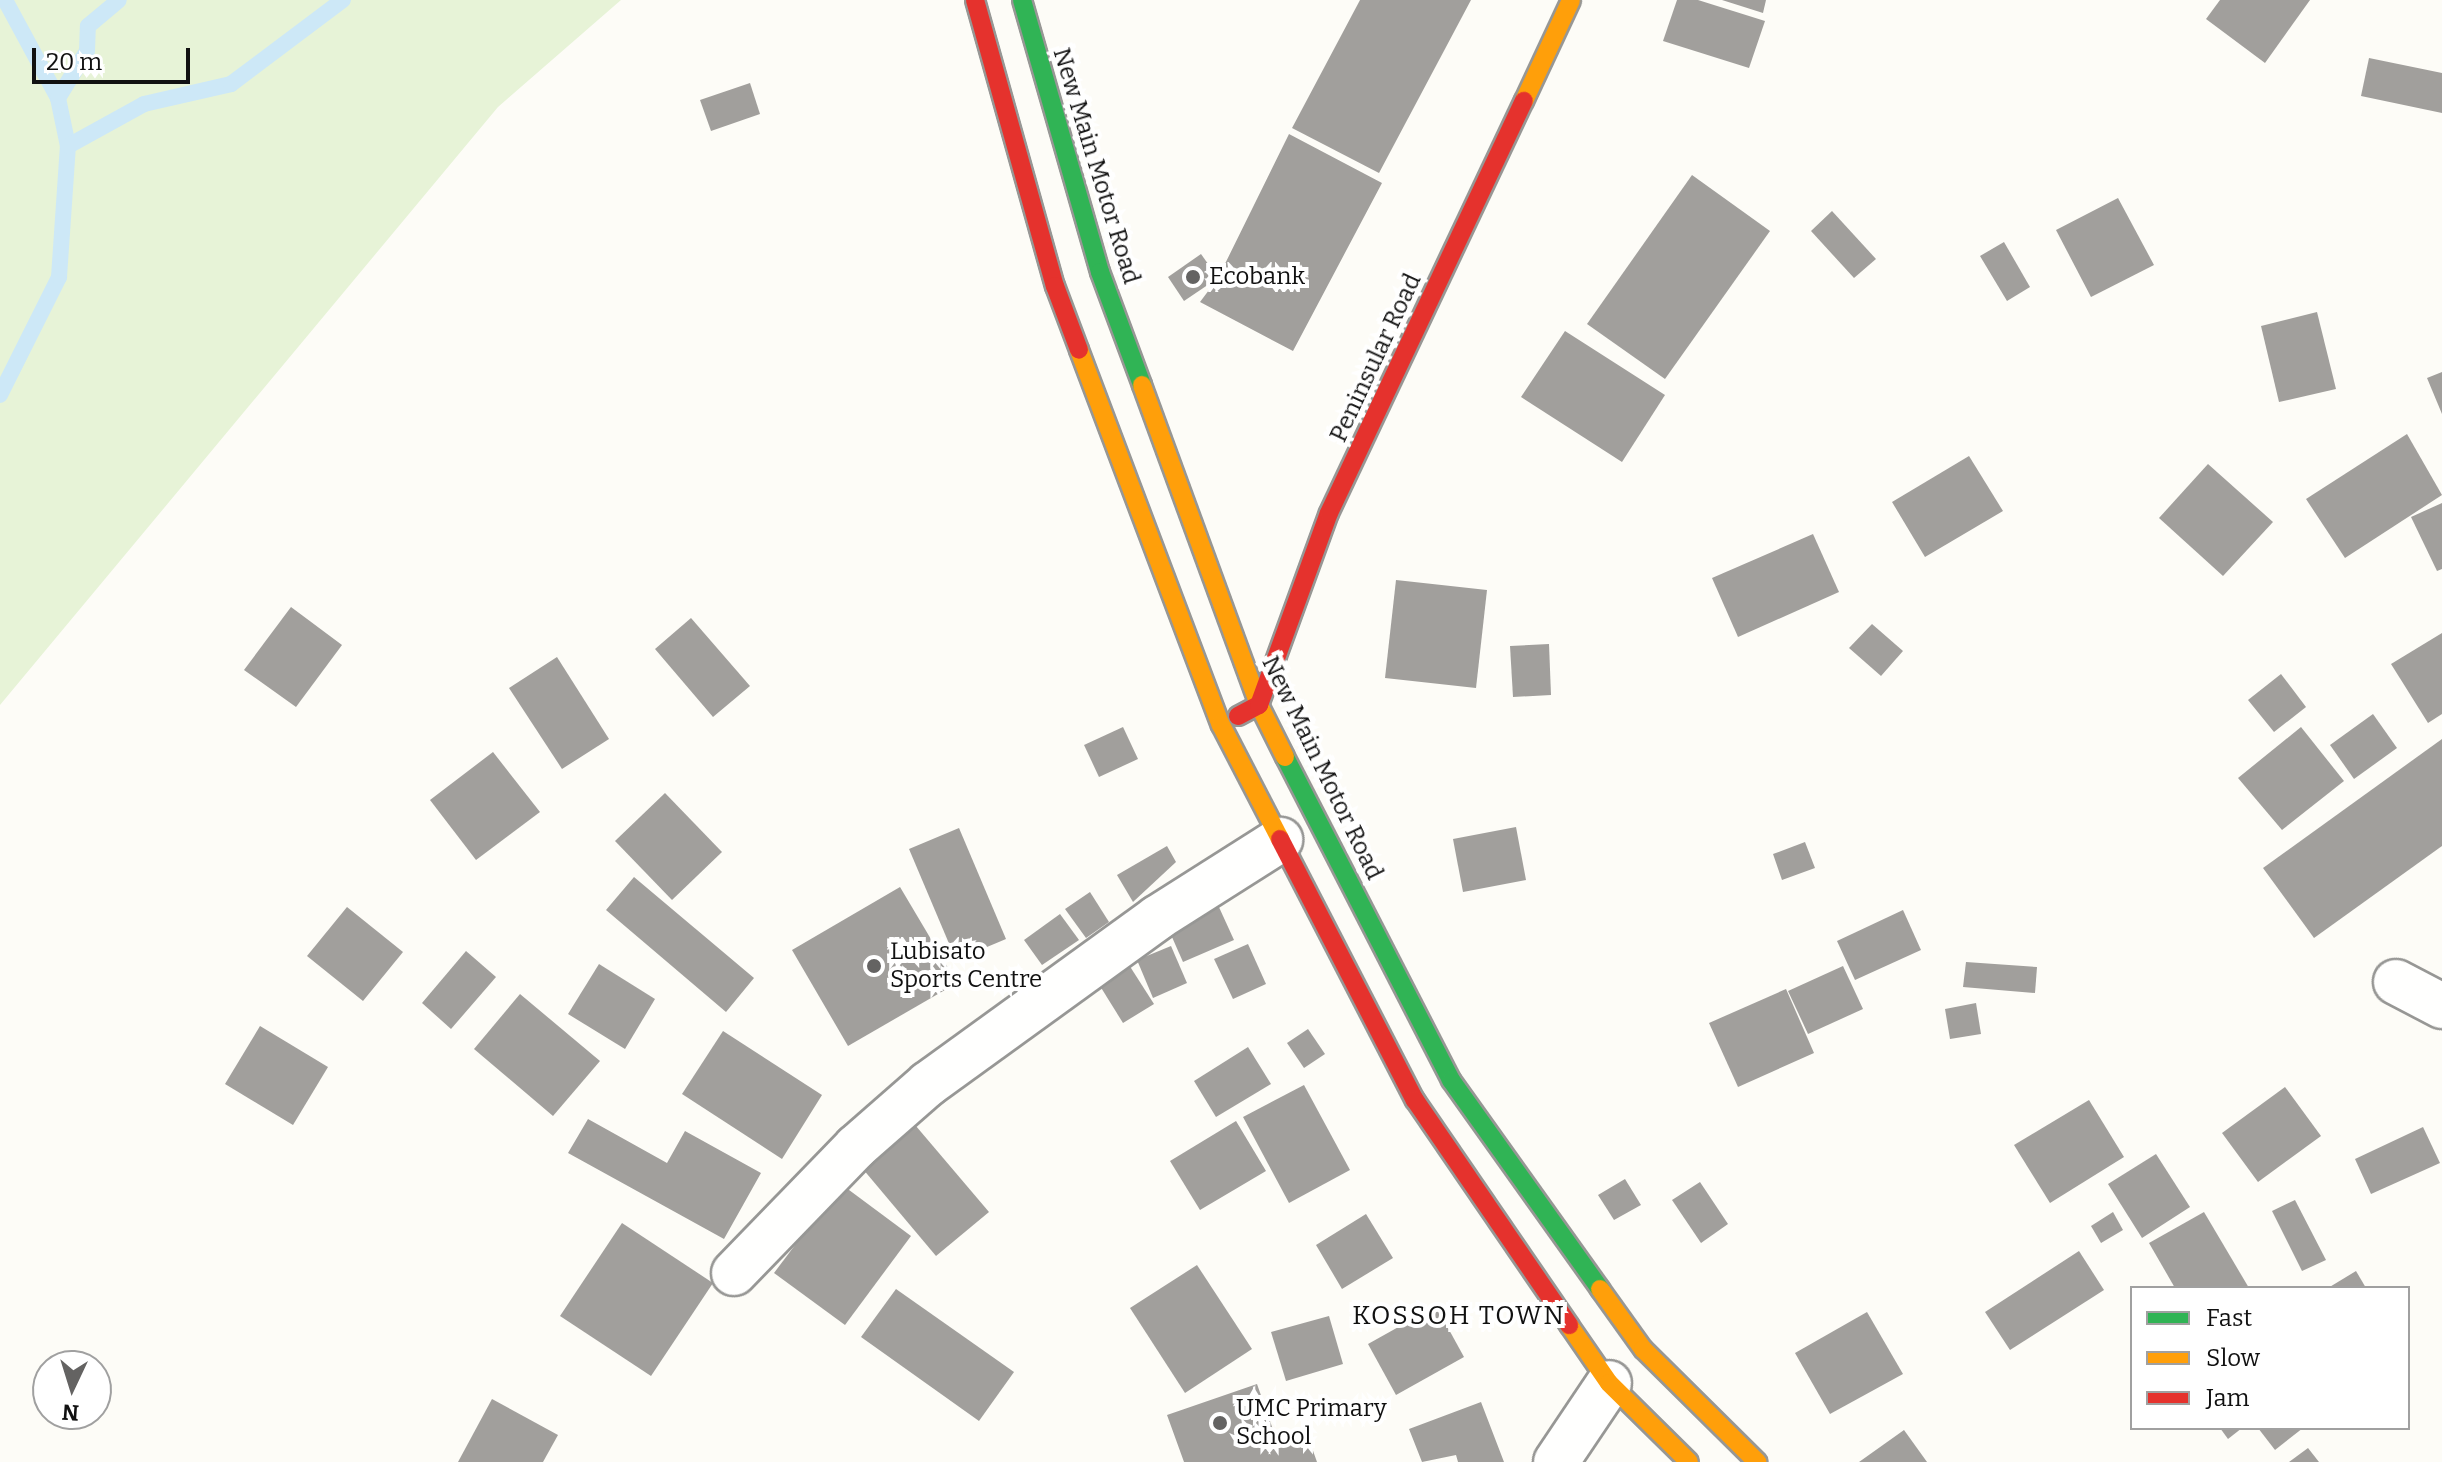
<!DOCTYPE html>
<style>
body{margin:0}
#map{position:relative;width:2442px;height:1462px;overflow:hidden;background:#fdfcf7;font-family:Bitter,serif}
div>[style]{position:absolute}
.green>*{inset:0;background:#e7f3d7}
.stream>*{height:16px;margin:-8px;padding:0 8px;transform-origin:8px;border-radius:8px;background:#cde8f7}
.building>*{inset:0;background:#a19f9c}
.roads{filter:drop-shadow(2px 0 #979795) drop-shadow(-2px 0 #979795) drop-shadow(0 2px #979795) drop-shadow(0 -2px #979795)}
.street>*{height:44px;margin:-22px;padding:0 22px;transform-origin:22px;border-radius:22px;background:#fffffe}
.fast>*{height:18px;margin:-9px;padding:0 9px;transform-origin:9px;border-radius:9px;background:#30b455}
.slow>*{height:18px;margin:-9px;padding:0 9px;transform-origin:9px;border-radius:9px;background:#ff9f0a}
.jam>*{height:18px;margin:-9px;padding:0 9px;transform-origin:9px;border-radius:9px;background:#e5322d}
.dots>*{width:22px;height:22px;translate:-50% -50%;box-sizing:border-box;border:4px solid #fff;border-radius:50%}
span{translate:-50% -50%;white-space:nowrap;text-align:center;line-height:1.15;-webkit-text-stroke:8px #fff;paint-order:stroke}
.street-label{font-size:24px;color:#111}
.poi-label{font-size:24px;color:#111}
.left{translate:0 -50%;text-align:left}
.neighbourhood-label{font-size:26px;color:#111;letter-spacing:2px}
.legend{position:absolute;left:2130px;top:1286px;width:280px;height:144px;box-sizing:border-box;background:#fff;border:2px solid #a0a0a0;margin:0;padding:10px 14px;list-style:none;font-size:24px;color:#111}
.legend li{display:flex;align-items:center;gap:16px;height:40px}
.legend b{width:40px;border:2px solid #a0a0a0}
.north{position:absolute;left:32px;top:1350px;width:80px;height:80px;box-sizing:border-box;background:#fff;border:2px solid #a0a0a0;border-radius:50%;rotate:184deg;font-size:22px;font-weight:700;line-height:32px;text-align:center;color:#111}
.north::after{content:'';display:block;margin:auto;width:28px;height:36px;background:#646362;clip-path:polygon(50% 0,100% 100%,50% 72%,0 100%)}
.scale{position:absolute;left:32px;top:48px;width:158px;height:36px;box-sizing:border-box;border:4px solid #111;border-top:0;padding-left:10px;font-size:24px;line-height:28px;white-space:nowrap;color:#111;-webkit-text-stroke:6px #fff;paint-order:stroke}
</style>
<div id="map">
<div class="green">
<div style="clip-path:polygon(0 0,621px 0,498px 107px,0 705px)"></div>
</div>
<div class="stream">
<div style="left:5px;top:0;width:111px;rotate:61.6deg"></div>
<div style="left:68px;top:146px;width:49px;rotate:-101.8deg"></div>
<div style="left:58px;top:98px;width:55px;rotate:-58.3deg"></div>
<div style="left:87px;top:51px;width:25px;rotate:-88deg"></div>
<div style="left:88px;top:26px;width:40px;rotate:-40deg"></div>
<div style="left:0;top:395px;width:132px;rotate:-63.4deg"></div>
<div style="left:59px;top:277px;width:131px;rotate:-86.1deg"></div>
<div style="left:68px;top:146px;width:87px;rotate:-28.9deg"></div>
<div style="left:144px;top:104px;width:89px;rotate:-12.9deg"></div>
<div style="left:231px;top:84px;width:140px;rotate:-36.9deg"></div>
</div>
<div class="building">
<div style="clip-path:polygon(1360px 0,1471px 0,1379px 173px,1292px 128px)"></div>
<div style="clip-path:polygon(1677px 0,1698px 0,1765px 21px,1749px 68px,1663px 41px)"></div>
<div style="clip-path:polygon(1722px 0,1766px 0,1763px 13px)"></div>
<div style="clip-path:polygon(2220px 0,2310px 0,2265px 63px,2206px 19px)"></div>
<div style="clip-path:polygon(2369px 58px,2442px 73px,2442px 113px,2361px 96px)"></div>
<div style="clip-path:polygon(750px 83px,760px 114px,711px 131px,700px 100px)"></div>
<div style="clip-path:polygon(1289px 134px,1382px 183px,1293px 351px,1200px 302px,1218px 278px)"></div>
<div style="clip-path:polygon(1692px 175px,1770px 231px,1665px 379px,1587px 324px)"></div>
<div style="clip-path:polygon(2118px 198px,2154px 265px,2091px 297px,2056px 230px)"></div>
<div style="clip-path:polygon(1832px 211px,1876px 259px,1854px 278px,1811px 231px)"></div>
<div style="clip-path:polygon(2004px 242px,2030px 287px,2007px 301px,1980px 256px)"></div>
<div style="clip-path:polygon(1201px 254px,1218px 278px,1184px 301px,1168px 277px)"></div>
<div style="clip-path:polygon(2317px 312px,2336px 389px,2279px 402px,2261px 326px)"></div>
<div style="clip-path:polygon(1565px 331px,1665px 395px,1622px 462px,1521px 397px)"></div>
<div style="clip-path:polygon(2442px 372px,2442px 414px,2427px 378px)"></div>
<div style="clip-path:polygon(2407px 434px,2442px 495px,2345px 558px,2306px 499px)"></div>
<div style="clip-path:polygon(1969px 456px,2003px 511px,1925px 557px,1892px 502px)"></div>
<div style="clip-path:polygon(2208px 464px,2273px 522px,2223px 576px,2159px 518px)"></div>
<div style="clip-path:polygon(2442px 503px,2442px 569px,2437px 571px,2411px 517px)"></div>
<div style="clip-path:polygon(1813px 534px,1839px 592px,1738px 637px,1712px 578px)"></div>
<div style="clip-path:polygon(1396px 580px,1487px 590px,1476px 688px,1385px 678px)"></div>
<div style="clip-path:polygon(291px 607px,342px 645px,296px 707px,244px 670px)"></div>
<div style="clip-path:polygon(691px 618px,750px 686px,713px 717px,655px 649px)"></div>
<div style="clip-path:polygon(1872px 624px,1903px 651px,1881px 676px,1849px 648px)"></div>
<div style="clip-path:polygon(2442px 633px,2442px 714px,2428px 723px,2391px 664px)"></div>
<div style="clip-path:polygon(1549px 644px,1551px 695px,1513px 697px,1510px 646px)"></div>
<div style="clip-path:polygon(557px 657px,609px 739px,562px 769px,509px 688px)"></div>
<div style="clip-path:polygon(2281px 674px,2306px 707px,2274px 732px,2248px 700px)"></div>
<div style="clip-path:polygon(2373px 714px,2397px 748px,2354px 779px,2330px 745px)"></div>
<div style="clip-path:polygon(1123px 727px,1138px 759px,1099px 777px,1084px 745px)"></div>
<div style="clip-path:polygon(2301px 727px,2344px 781px,2282px 830px,2238px 778px)"></div>
<div style="clip-path:polygon(2442px 739px,2442px 846px,2314px 938px,2263px 868px)"></div>
<div style="clip-path:polygon(493px 752px,540px 812px,476px 860px,430px 800px)"></div>
<div style="clip-path:polygon(665px 793px,722px 852px,672px 900px,615px 841px)"></div>
<div style="clip-path:polygon(1516px 827px,1526px 880px,1463px 892px,1453px 839px)"></div>
<div style="clip-path:polygon(959px 828px,1006px 939px,956px 960px,909px 849px)"></div>
<div style="clip-path:polygon(1805px 842px,1815px 868px,1782px 880px,1773px 854px)"></div>
<div style="clip-path:polygon(1167px 846px,1176px 862px,1133px 902px,1117px 875px)"></div>
<div style="clip-path:polygon(634px 877px,754px 978px,726px 1012px,606px 910px)"></div>
<div style="clip-path:polygon(900px 887px,957px 983px,848px 1046px,792px 950px)"></div>
<div style="clip-path:polygon(1090px 892px,1109px 922px,1086px 938px,1065px 909px)"></div>
<div style="clip-path:polygon(1218px 905px,1234px 940px,1183px 962px,1168px 928px)"></div>
<div style="clip-path:polygon(347px 907px,403px 952px,363px 1001px,307px 956px)"></div>
<div style="clip-path:polygon(1903px 910px,1921px 950px,1855px 980px,1837px 941px)"></div>
<div style="clip-path:polygon(1060px 914px,1079px 940px,1042px 965px,1024px 940px)"></div>
<div style="clip-path:polygon(1248px 944px,1266px 984px,1233px 999px,1214px 959px)"></div>
<div style="clip-path:polygon(1171px 946px,1187px 983px,1153px 998px,1137px 960px)"></div>
<div style="clip-path:polygon(466px 951px,496px 977px,451px 1029px,422px 1003px)"></div>
<div style="clip-path:polygon(1122px 954px,1154px 1004px,1123px 1023px,1100px 986px)"></div>
<div style="clip-path:polygon(1966px 962px,2037px 967px,2035px 993px,1963px 987px)"></div>
<div style="clip-path:polygon(599px 964px,655px 999px,625px 1049px,568px 1014px)"></div>
<div style="clip-path:polygon(1843px 966px,1863px 1009px,1808px 1034px,1788px 991px)"></div>
<div style="clip-path:polygon(1786px 989px,1814px 1053px,1738px 1087px,1709px 1023px)"></div>
<div style="clip-path:polygon(520px 994px,600px 1061px,553px 1116px,474px 1049px)"></div>
<div style="clip-path:polygon(1976px 1003px,1981px 1034px,1950px 1039px,1945px 1009px)"></div>
<div style="clip-path:polygon(260px 1026px,328px 1067px,293px 1125px,225px 1084px)"></div>
<div style="clip-path:polygon(1308px 1029px,1325px 1054px,1304px 1068px,1287px 1043px)"></div>
<div style="clip-path:polygon(723px 1031px,822px 1095px,782px 1159px,682px 1094px)"></div>
<div style="clip-path:polygon(1248px 1047px,1271px 1084px,1216px 1117px,1194px 1081px)"></div>
<div style="clip-path:polygon(1304px 1085px,1350px 1170px,1289px 1203px,1243px 1117px)"></div>
<div style="clip-path:polygon(2285px 1087px,2321px 1136px,2258px 1182px,2222px 1133px)"></div>
<div style="clip-path:polygon(2089px 1100px,2124px 1157px,2050px 1203px,2014px 1145px)"></div>
<div style="clip-path:polygon(588px 1119px,667px 1163px,685px 1131px,761px 1173px,724px 1239px,568px 1153px)"></div>
<div style="clip-path:polygon(910px 1119px,989px 1212px,936px 1256px,857px 1162px)"></div>
<div style="clip-path:polygon(1236px 1121px,1266px 1171px,1200px 1210px,1170px 1161px)"></div>
<div style="clip-path:polygon(2423px 1127px,2440px 1163px,2371px 1194px,2355px 1159px)"></div>
<div style="clip-path:polygon(2156px 1154px,2190px 1207px,2142px 1238px,2108px 1184px)"></div>
<div style="clip-path:polygon(1625px 1179px,1641px 1205px,1614px 1220px,1598px 1195px)"></div>
<div style="clip-path:polygon(1700px 1182px,1728px 1224px,1701px 1243px,1672px 1200px)"></div>
<div style="clip-path:polygon(841px 1184px,911px 1236px,845px 1325px,774px 1273px)"></div>
<div style="clip-path:polygon(2295px 1200px,2326px 1260px,2302px 1271px,2272px 1211px)"></div>
<div style="clip-path:polygon(2113px 1212px,2123px 1230px,2101px 1243px,2091px 1226px)"></div>
<div style="clip-path:polygon(2204px 1212px,2249px 1288px,2175px 1288px,2149px 1243px)"></div>
<div style="clip-path:polygon(1366px 1214px,1393px 1258px,1342px 1289px,1316px 1245px)"></div>
<div style="clip-path:polygon(622px 1223px,713px 1283px,651px 1376px,560px 1316px)"></div>
<div style="clip-path:polygon(2079px 1251px,2104px 1290px,2010px 1350px,1985px 1312px)"></div>
<div style="clip-path:polygon(1197px 1265px,1252px 1349px,1185px 1393px,1130px 1308px)"></div>
<div style="clip-path:polygon(2356px 1271px,2366px 1288px,2328px 1288px)"></div>
<div style="clip-path:polygon(896px 1289px,1014px 1372px,979px 1421px,861px 1337px)"></div>
<div style="clip-path:polygon(1436px 1306px,1464px 1357px,1396px 1395px,1368px 1344px)"></div>
<div style="clip-path:polygon(1867px 1312px,1903px 1374px,1830px 1414px,1795px 1353px)"></div>
<div style="clip-path:polygon(1329px 1316px,1343px 1364px,1286px 1381px,1271px 1332px)"></div>
<div style="clip-path:polygon(1257px 1384px,1277px 1441px,1306px 1431px,1317px 1462px,1184px 1462px,1167px 1415px)"></div>
<div style="clip-path:polygon(492px 1399px,558px 1435px,543px 1462px,458px 1462px)"></div>
<div style="clip-path:polygon(1481px 1402px,1504px 1462px,1458px 1462px,1456px 1455px,1422px 1462px,1409px 1429px)"></div>
<div style="clip-path:polygon(2220px 1428px,2242px 1428px,2228px 1439px)"></div>
<div style="clip-path:polygon(2258px 1428px,2303px 1428px,2275px 1450px)"></div>
<div style="clip-path:polygon(1904px 1430px,1927px 1462px,1859px 1462px)"></div>
<div style="clip-path:polygon(2308px 1448px,2319px 1462px,2289px 1462px)"></div>
</div>
<div class="roads">
<div class="street">
<div style="left:2396px;top:982px;width:52px;rotate:27.6deg"></div>
<div style="left:734px;top:1273px;width:175px;rotate:-45.9deg"></div>
<div style="left:856px;top:1147px;width:96px;rotate:-41.2deg"></div>
<div style="left:928px;top:1084px;width:283px;rotate:-35.9deg"></div>
<div style="left:1157px;top:918px;width:146px;rotate:-32.4deg"></div>
<div style="left:1556px;top:1462px;width:95px;rotate:-56.1deg"></div>
</div>
<div class="fast">
<div style="left:1022px;top:0;width:283px;rotate:74deg"></div>
<div style="left:1100px;top:272px;width:121px;rotate:69.6deg"></div>
<div style="left:1285px;top:757px;width:363px;rotate:62.8deg"></div>
<div style="left:1451px;top:1080px;width:257px;rotate:54.5deg"></div>
</div>
<div class="slow">
<div style="left:1524px;top:101px;width:111px;rotate:-65deg"></div>
<div style="left:1079px;top:350px;width:401px;rotate:69.3deg"></div>
<div style="left:1221px;top:725px;width:128px;rotate:62.6deg"></div>
<div style="left:1142px;top:385px;width:341px;rotate:69.9deg"></div>
<div style="left:1259px;top:705px;width:58px;rotate:63.4deg"></div>
<div style="left:1600px;top:1289px;width:74px;rotate:54.4deg"></div>
<div style="left:1643px;top:1349px;width:161px;rotate:44.7deg"></div>
<div style="left:1569px;top:1325px;width:70px;rotate:55.4deg"></div>
<div style="left:1609px;top:1383px;width:112px;rotate:44.6deg"></div>
</div>
<div class="jam">
<div style="left:975px;top:0;width:297px;rotate:74.4deg"></div>
<div style="left:1055px;top:286px;width:68px;rotate:69.4deg"></div>
<div style="left:1238px;top:716px;width:24px;rotate:-28deg"></div>
<div style="left:1259px;top:705px;width:204px;rotate:-70deg"></div>
<div style="left:1329px;top:513px;width:456px;rotate:-64.7deg"></div>
<div style="left:1280px;top:839px;width:294px;rotate:62.7deg"></div>
<div style="left:1415px;top:1100px;width:273px;rotate:55.6deg"></div>
</div>
</div>
<div class="dots">
<div style="left:1193px;top:277px;background:#646362"></div>
<div style="left:874px;top:966px;background:#646362"></div>
<div style="left:1220px;top:1423px;background:#646362"></div>
</div>
<div class="street-label">
<span style="left:1096px;top:166px;rotate:73deg">New Main Motor Road</span>
<span style="left:1376px;top:358px;rotate:-65deg">Peninsular Road</span>
<span style="left:1322px;top:768px;rotate:64deg">New Main Motor Road</span>
</div>
<div class="poi-label">
<span class="left" style="left:1209px;top:277px">Ecobank</span>
<span class="left" style="left:890px;top:966px">Lubisato<br>Sports Centre</span>
<span class="left" style="left:1236px;top:1423px">UMC Primary<br>School</span>
</div>
<div class="neighbourhood-label">
<span style="left:1459px;top:1316px">KOSSOH TOWN</span>
</div>
<ul class="legend">
<li><b style="height:10px;background:#30b455"></b>Fast</li>
<li><b style="height:10px;background:#ff9f0a"></b>Slow</li>
<li><b style="height:10px;background:#e5322d"></b>Jam</li>
</ul>
<div class="north">N</div>
<div class="scale">20 m</div>
</div>
